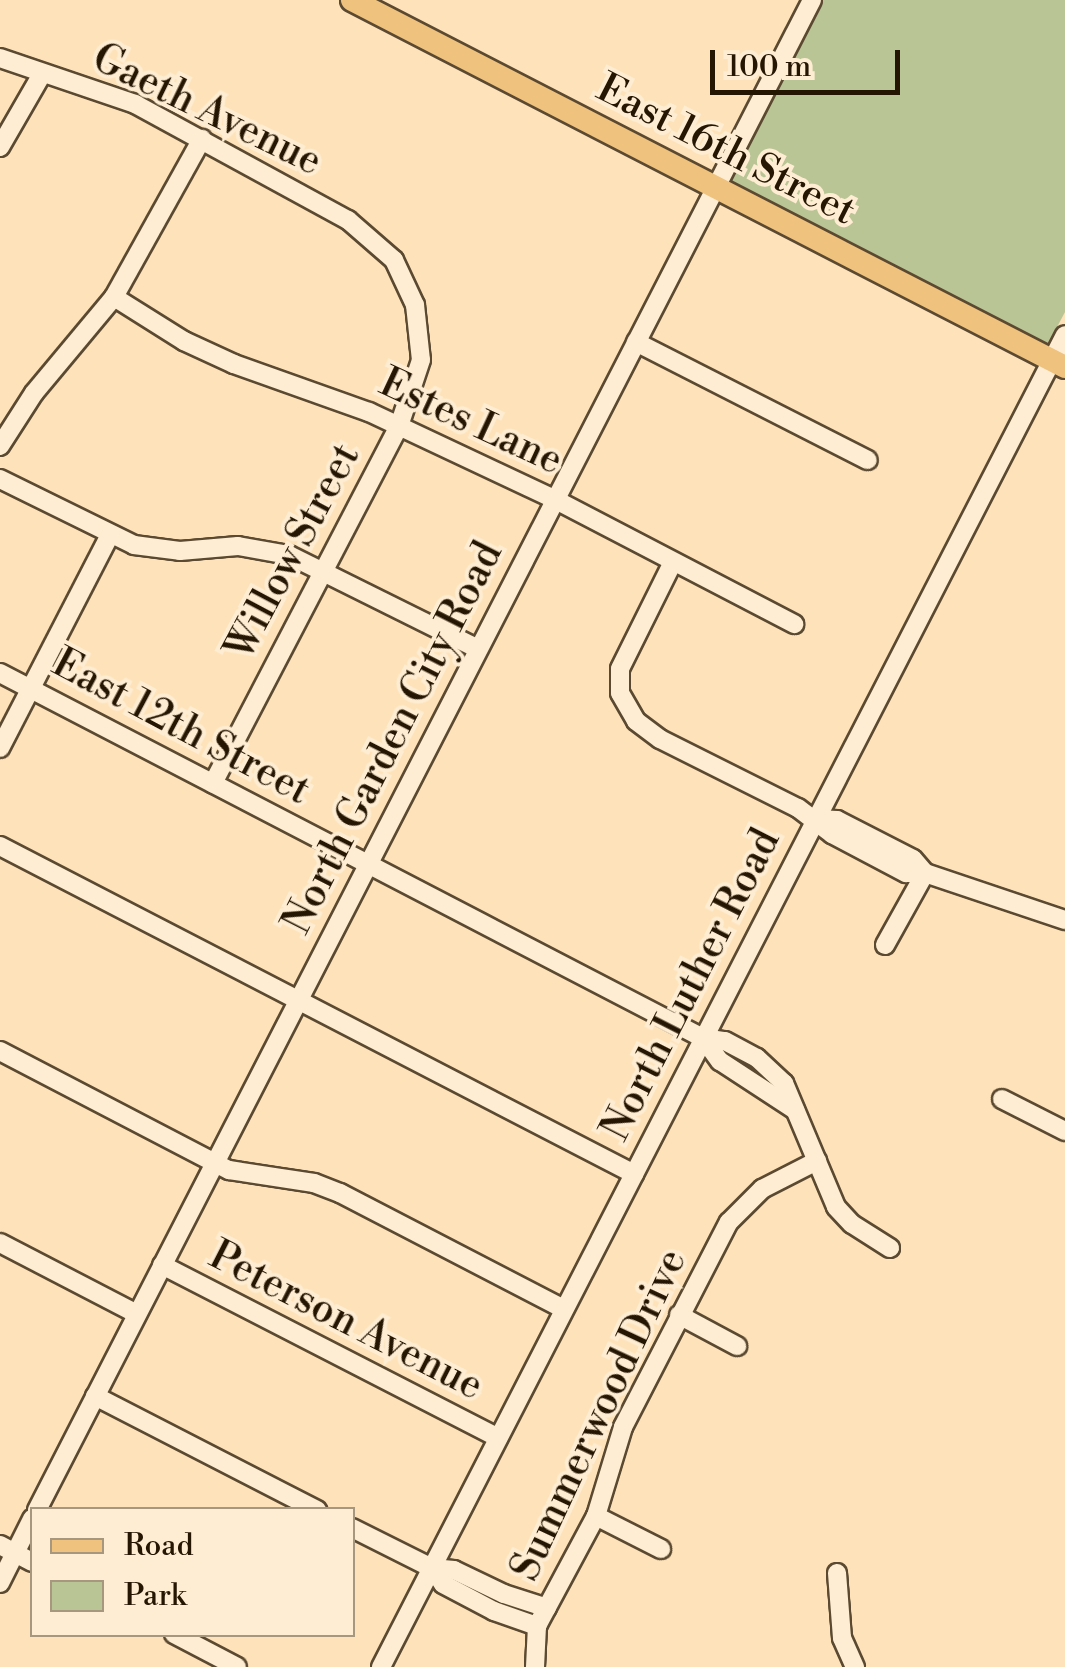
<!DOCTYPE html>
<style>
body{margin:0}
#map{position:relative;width:1065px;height:1667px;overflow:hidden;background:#fee3ba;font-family:"Libre Bodoni",serif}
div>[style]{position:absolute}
.green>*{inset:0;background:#b9c595}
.roads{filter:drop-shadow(2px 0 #5b4931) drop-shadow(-2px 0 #5b4931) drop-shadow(0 2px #5b4931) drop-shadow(0 -2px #5b4931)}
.minor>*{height:18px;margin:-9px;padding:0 9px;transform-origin:9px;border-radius:9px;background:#feedd2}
.major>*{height:22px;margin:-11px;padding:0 11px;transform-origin:11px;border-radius:11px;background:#efc27d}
span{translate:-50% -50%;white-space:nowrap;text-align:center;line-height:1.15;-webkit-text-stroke:8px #feedd2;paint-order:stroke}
.street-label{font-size:40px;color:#251603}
.legend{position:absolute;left:30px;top:1507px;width:325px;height:130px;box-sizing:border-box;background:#feedd2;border:2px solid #a7977f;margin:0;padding:12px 18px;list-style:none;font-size:30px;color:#251603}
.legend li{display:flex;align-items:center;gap:20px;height:50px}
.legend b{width:50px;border:2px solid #a7977f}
.scale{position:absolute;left:710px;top:50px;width:190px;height:45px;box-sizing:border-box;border:5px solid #251603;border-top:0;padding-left:12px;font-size:30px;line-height:35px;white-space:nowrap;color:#251603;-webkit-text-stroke:8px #feedd2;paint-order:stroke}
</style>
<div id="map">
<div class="green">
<div style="clip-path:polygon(823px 0,1065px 0,1065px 312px,1048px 344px,730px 181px)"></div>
</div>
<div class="roads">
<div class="minor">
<div style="left:0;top:58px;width:143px;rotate:18.8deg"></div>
<div style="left:135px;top:104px;width:243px;rotate:28.6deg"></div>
<div style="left:348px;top:220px;width:61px;rotate:41deg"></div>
<div style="left:394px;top:260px;width:50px;rotate:65deg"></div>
<div style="left:415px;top:305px;width:55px;rotate:83.8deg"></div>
<div style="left:421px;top:360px;width:70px;rotate:108.4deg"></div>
<div style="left:399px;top:426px;width:403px;rotate:117.5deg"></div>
<div style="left:0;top:147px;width:84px;rotate:-60.1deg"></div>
<div style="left:114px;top:297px;width:83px;rotate:32.2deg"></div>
<div style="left:184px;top:341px;width:55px;rotate:24.7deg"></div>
<div style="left:234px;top:364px;width:143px;rotate:19.6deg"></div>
<div style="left:369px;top:412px;width:204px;rotate:25.2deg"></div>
<div style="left:554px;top:499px;width:271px;rotate:27.5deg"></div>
<div style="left:636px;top:342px;width:260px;rotate:27deg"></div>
<div style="left:0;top:446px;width:63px;rotate:-57.3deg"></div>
<div style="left:34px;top:393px;width:125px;rotate:-50.2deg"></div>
<div style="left:114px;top:297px;width:181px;rotate:-60.9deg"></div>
<div style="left:0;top:479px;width:149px;rotate:26.2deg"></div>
<div style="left:134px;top:545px;width:46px;rotate:7.4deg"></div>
<div style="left:180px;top:551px;width:58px;rotate:-4.9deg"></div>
<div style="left:238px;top:546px;width:52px;rotate:10deg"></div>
<div style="left:289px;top:555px;width:211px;rotate:26.4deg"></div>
<div style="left:673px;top:562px;width:119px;rotate:116.4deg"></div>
<div style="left:620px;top:669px;width:24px;rotate:90deg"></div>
<div style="left:620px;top:693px;width:32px;rotate:60deg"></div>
<div style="left:636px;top:721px;width:30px;rotate:37deg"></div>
<div style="left:660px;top:739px;width:154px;rotate:26.6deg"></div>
<div style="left:798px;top:808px;width:43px;rotate:37.4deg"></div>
<div style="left:832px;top:834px;width:84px;rotate:27.8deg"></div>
<div style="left:906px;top:873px;width:19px"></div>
<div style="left:925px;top:873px;width:148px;rotate:18.6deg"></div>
<div style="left:0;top:673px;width:792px;rotate:27.44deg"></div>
<div style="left:703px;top:1038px;width:22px;rotate:8deg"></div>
<div style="left:725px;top:1041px;width:36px;rotate:28deg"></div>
<div style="left:757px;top:1058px;width:37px;rotate:43deg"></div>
<div style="left:784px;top:1083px;width:134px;rotate:67.2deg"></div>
<div style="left:836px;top:1207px;width:23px;rotate:47deg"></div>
<div style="left:852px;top:1224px;width:45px;rotate:32.3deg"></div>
<div style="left:0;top:748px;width:240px;rotate:-62.7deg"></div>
<div style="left:816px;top:819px;width:21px;rotate:3deg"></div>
<div style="left:837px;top:820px;width:85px;rotate:27.2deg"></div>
<div style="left:913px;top:859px;width:18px;rotate:49deg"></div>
<div style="left:0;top:846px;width:714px;rotate:27.35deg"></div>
<div style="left:885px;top:945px;width:82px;rotate:-60.9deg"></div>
<div style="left:703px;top:1038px;width:29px;rotate:54deg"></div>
<div style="left:720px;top:1061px;width:90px;rotate:33.2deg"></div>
<div style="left:0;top:1051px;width:258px;rotate:27.5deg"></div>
<div style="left:229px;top:1170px;width:86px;rotate:8.7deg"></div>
<div style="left:314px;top:1183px;width:28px;rotate:21deg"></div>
<div style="left:340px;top:1193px;width:252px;rotate:27.4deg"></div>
<div style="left:1002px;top:1099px;width:71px;rotate:26.9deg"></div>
<div style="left:0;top:1243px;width:154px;rotate:27.4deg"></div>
<div style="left:162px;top:1265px;width:378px;rotate:27.2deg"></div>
<div style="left:679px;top:1315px;width:66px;rotate:28.1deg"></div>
<div style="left:95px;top:1396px;width:250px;rotate:27.2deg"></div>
<div style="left:37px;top:1510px;width:1697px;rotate:-62.83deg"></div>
<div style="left:596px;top:1516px;width:73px;rotate:26.9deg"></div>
<div style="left:352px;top:1528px;width:89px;rotate:26.6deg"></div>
<div style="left:432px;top:1568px;width:22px;rotate:5deg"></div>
<div style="left:454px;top:1570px;width:55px;rotate:25.6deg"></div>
<div style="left:504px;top:1594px;width:45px;rotate:18deg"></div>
<div style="left:0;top:1545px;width:36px;rotate:28deg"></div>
<div style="left:432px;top:1568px;width:19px;rotate:55deg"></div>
<div style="left:443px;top:1584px;width:58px;rotate:27.9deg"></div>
<div style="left:494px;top:1611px;width:46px;rotate:19.2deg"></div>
<div style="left:837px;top:1573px;width:65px;rotate:85.6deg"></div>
<div style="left:842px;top:1638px;width:32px;rotate:66deg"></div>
<div style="left:0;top:1583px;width:72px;rotate:-63.4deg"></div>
<div style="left:174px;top:1634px;width:71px;rotate:27.6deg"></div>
<div style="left:381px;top:1667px;width:1497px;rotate:-62.82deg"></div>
<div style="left:535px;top:1667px;width:41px;rotate:-87.2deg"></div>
<div style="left:537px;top:1626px;width:125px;rotate:-61.8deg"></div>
<div style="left:596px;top:1516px;width:93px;rotate:-73.1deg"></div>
<div style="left:623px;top:1427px;width:231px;rotate:-62.7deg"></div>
<div style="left:729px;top:1222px;width:47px;rotate:-45deg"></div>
<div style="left:762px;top:1189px;width:62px;rotate:-27deg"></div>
</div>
<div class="major">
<div style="left:352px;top:0;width:802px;rotate:27.24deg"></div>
</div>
</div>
<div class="street-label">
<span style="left:207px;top:110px;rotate:26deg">Gaeth Avenue</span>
<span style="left:726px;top:150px;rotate:27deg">East 16th Street</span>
<span style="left:471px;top:422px;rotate:25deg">Estes Lane</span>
<span style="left:293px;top:552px;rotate:-62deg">Willow Street</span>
<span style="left:181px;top:727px;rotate:28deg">East 12th Street</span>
<span style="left:393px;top:738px;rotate:-63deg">North Garden City Road</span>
<span style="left:691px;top:985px;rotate:-63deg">North Luther Road</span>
<span style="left:346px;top:1321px;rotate:27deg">Peterson Avenue</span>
<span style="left:599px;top:1415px;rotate:-65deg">Summerwood Drive</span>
</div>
<ul class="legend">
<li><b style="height:12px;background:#efc27d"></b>Road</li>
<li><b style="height:28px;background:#b9c595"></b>Park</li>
</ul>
<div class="scale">100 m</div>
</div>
